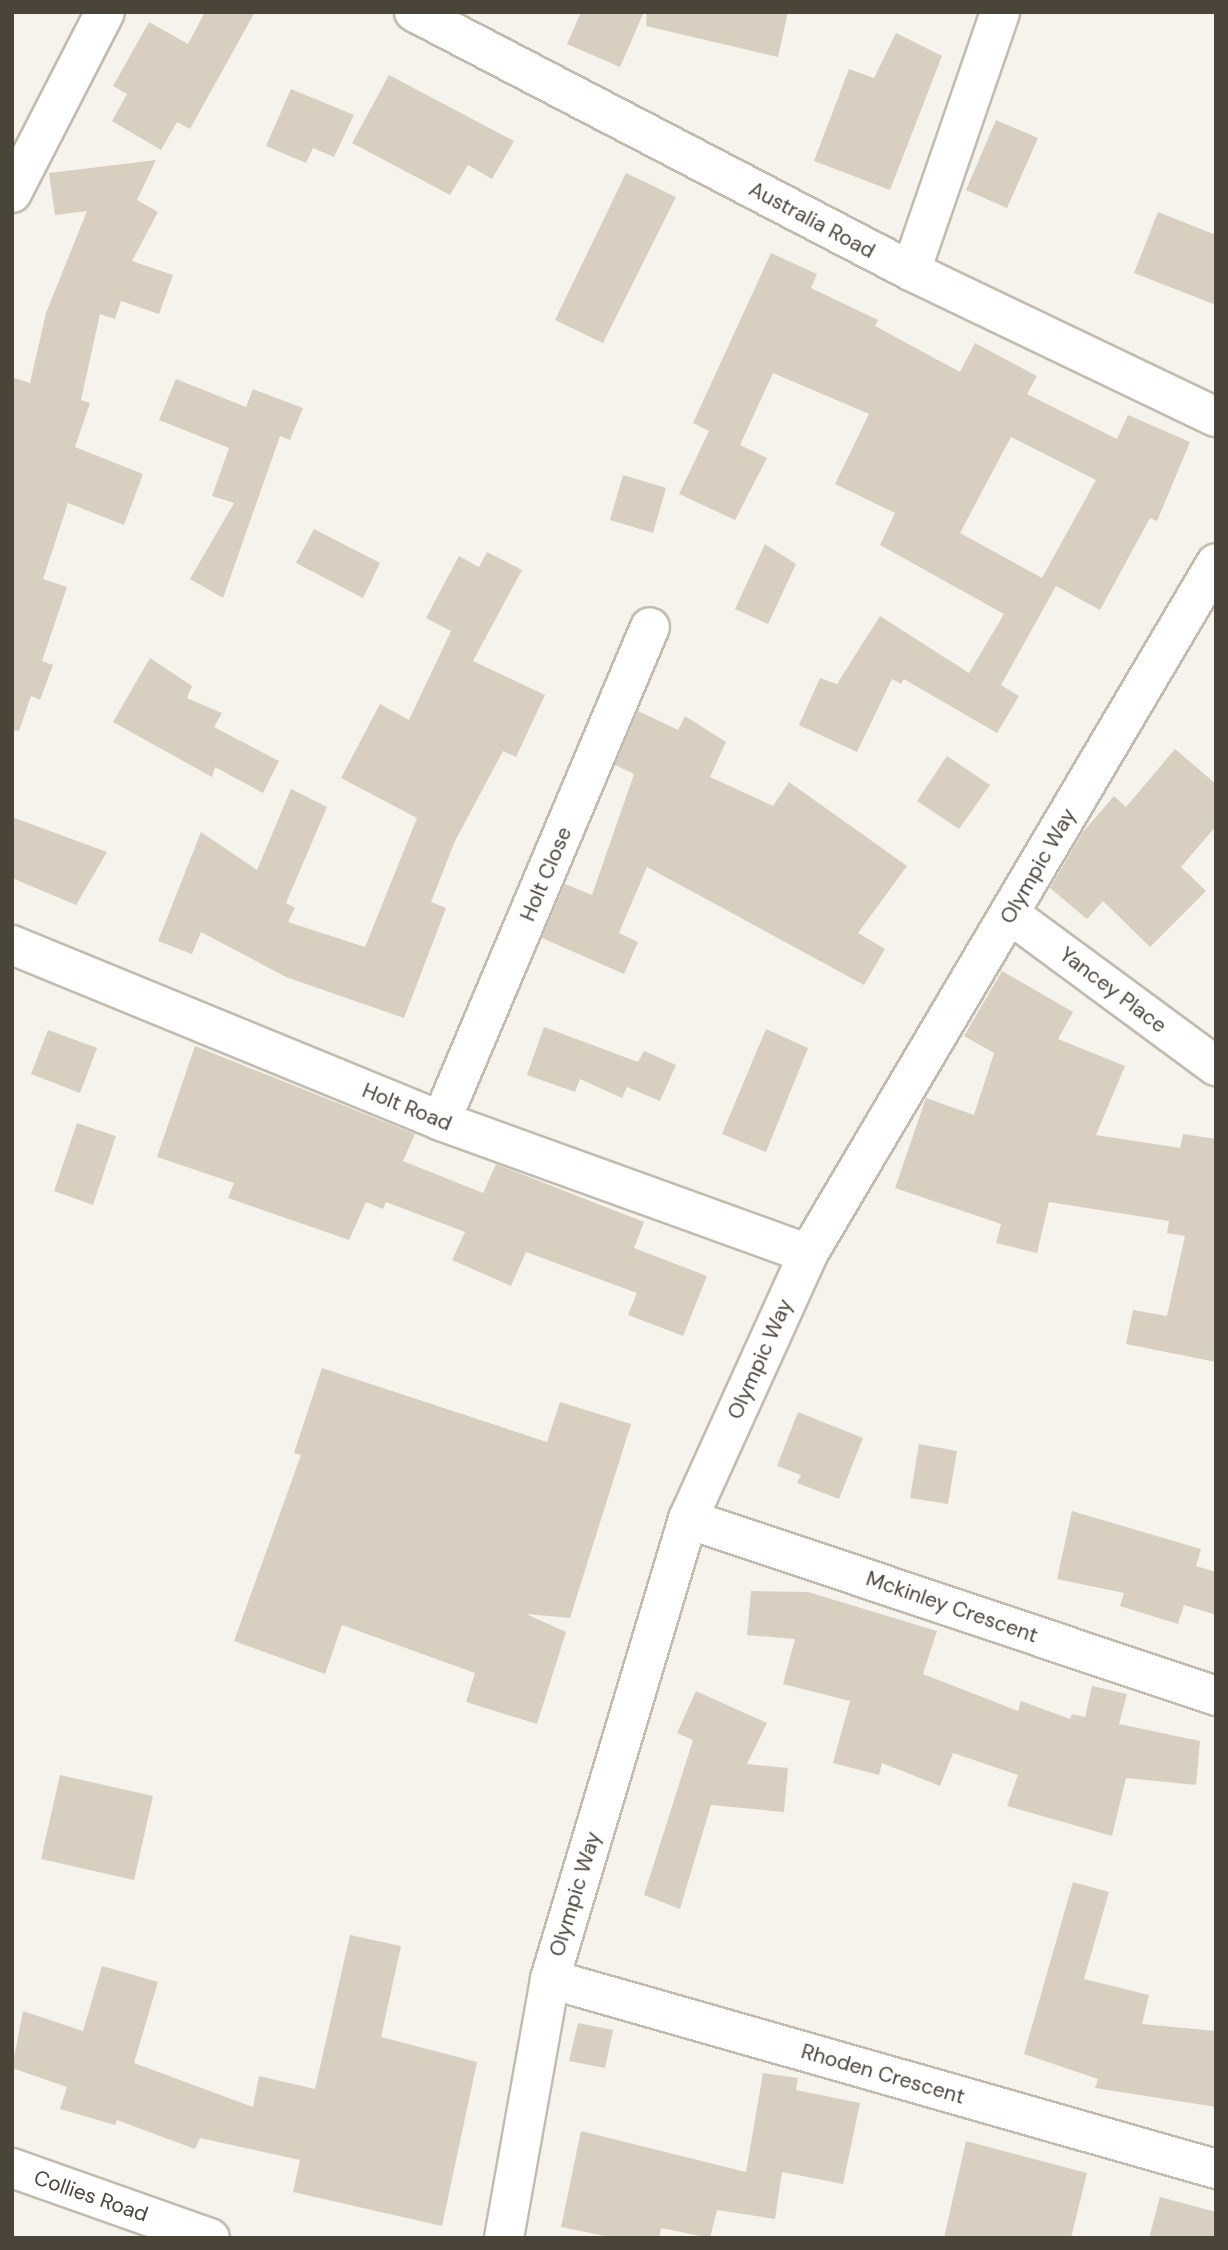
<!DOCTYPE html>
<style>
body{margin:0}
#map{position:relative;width:1228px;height:2250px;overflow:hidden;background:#f6f3ec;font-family:"DM Sans",sans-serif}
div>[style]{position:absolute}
.building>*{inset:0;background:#d8cfc1}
.roads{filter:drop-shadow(2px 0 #c2bbae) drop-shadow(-2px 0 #c2bbae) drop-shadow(0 2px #c2bbae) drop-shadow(0 -2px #c2bbae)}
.minor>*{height:38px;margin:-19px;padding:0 19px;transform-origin:19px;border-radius:19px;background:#fff}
span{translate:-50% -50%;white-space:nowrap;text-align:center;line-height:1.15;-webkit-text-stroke:5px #fff;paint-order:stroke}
.street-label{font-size:21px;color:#4b4439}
.frame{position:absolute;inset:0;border:14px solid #4b4439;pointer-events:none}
</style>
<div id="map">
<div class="building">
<div style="clip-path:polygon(205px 12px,255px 12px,190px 129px,177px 122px,161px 150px,112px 121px,127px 94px,113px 86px,149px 22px,188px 44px)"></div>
<div style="clip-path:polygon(581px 12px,644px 12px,620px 67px,567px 44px)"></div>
<div style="clip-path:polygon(647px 12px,788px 12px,778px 57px,646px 26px)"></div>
<div style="clip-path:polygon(896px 33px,942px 56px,890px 190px,814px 161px,849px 69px,874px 78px)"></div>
<div style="clip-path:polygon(389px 75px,514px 141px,492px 179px,468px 165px,450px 195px,352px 143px)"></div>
<div style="clip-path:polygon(291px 89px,354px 115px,334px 157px,313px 148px,306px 163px,266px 146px)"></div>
<div style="clip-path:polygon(996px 120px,1038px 138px,1007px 208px,966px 190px)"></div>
<div style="clip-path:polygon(156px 160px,137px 200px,158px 212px,132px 261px,173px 275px,159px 314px,121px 301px,115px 319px,100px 314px,81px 400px,90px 403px,75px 447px,143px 474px,124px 525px,68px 503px,43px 579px,67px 587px,42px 661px,53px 665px,40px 700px,31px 696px,19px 731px,12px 730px,12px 377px,30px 383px,46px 313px,87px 211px,55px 215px,49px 173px)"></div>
<div style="clip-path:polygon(626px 173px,676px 197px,603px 343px,555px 320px)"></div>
<div style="clip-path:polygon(1158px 212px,1216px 235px,1216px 305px,1134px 273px)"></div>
<div style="clip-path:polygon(evenodd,771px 253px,817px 274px,811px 288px,878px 320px,875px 326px,960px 372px,975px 343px,1037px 376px,1027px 394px,1117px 439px,1128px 415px,1190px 442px,1157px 521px,1150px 518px,1100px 610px,1056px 586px,1001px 685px,1019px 696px,997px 733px,904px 679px,901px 684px,892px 679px,857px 752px,799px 725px,820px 678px,837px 684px,880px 616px,969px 673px,1004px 614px,880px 545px,895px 513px,835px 484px,869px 414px,773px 373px,740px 445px,767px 458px,735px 520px,679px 494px,709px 431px,693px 423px,771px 253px,1011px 437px,1096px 480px,1042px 578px,960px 533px,1011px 437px)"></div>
<div style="clip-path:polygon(176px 379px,246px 407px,253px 389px,303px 408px,290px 440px,280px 436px,223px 598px,190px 579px,234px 503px,212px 496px,229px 448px,159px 420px)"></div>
<div style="clip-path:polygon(623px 475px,666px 488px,653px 533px,610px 520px)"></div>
<div style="clip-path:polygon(314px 529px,380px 563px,363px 598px,296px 563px)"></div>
<div style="clip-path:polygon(765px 544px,796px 564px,768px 624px,735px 609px)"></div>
<div style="clip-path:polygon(487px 552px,522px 570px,473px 661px,545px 695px,516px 757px,503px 751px,455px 841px,431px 902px,446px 908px,404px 1018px,286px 977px,201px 932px,192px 954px,158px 941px,201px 832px,257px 870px,291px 789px,327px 807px,286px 903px,295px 908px,288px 922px,365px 947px,417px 818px,341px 778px,380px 704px,409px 720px,451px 631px,426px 618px,459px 556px,479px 567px)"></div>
<div style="clip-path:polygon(150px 658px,192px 686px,187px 698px,222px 713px,214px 727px,279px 761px,263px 793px,215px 767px,212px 777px,113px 722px)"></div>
<div style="clip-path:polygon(638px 711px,678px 730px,685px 716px,726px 742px,710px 777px,773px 806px,789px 782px,907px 866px,858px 933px,885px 949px,864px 985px,647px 867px,619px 933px,638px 942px,624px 974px,542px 938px,565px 884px,592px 895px,634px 774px,615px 765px)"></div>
<div style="clip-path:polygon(1175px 749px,1216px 784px,1216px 826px,1181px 867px,1206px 891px,1150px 947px,1103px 901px,1087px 919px,1050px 888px,1083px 832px,1114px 796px,1126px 807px)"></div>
<div style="clip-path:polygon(947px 756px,990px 785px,959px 829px,917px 801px)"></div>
<div style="clip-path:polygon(12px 817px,107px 852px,76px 905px,12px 878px)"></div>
<div style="clip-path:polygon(1002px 971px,1073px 1012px,1058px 1039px,1125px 1066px,1096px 1135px,1180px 1148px,1183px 1134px,1216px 1139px,1216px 1362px,1126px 1344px,1133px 1310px,1167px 1316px,1185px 1236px,1167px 1233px,1169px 1221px,1049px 1202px,1037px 1253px,996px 1243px,1001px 1224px,895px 1188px,926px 1098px,974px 1115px,994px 1053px,964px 1036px)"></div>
<div style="clip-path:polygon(544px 1027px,638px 1062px,644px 1051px,676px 1065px,660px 1101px,627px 1087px,622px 1098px,580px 1079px,575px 1092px,527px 1075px)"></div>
<div style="clip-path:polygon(766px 1029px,808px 1048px,766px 1152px,722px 1134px)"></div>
<div style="clip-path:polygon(48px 1030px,97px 1048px,80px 1093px,31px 1074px)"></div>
<div style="clip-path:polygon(195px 1046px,415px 1134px,403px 1161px,483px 1193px,496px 1164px,644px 1222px,634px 1248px,707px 1276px,683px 1336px,628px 1315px,637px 1293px,526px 1252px,511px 1286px,452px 1260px,465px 1232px,386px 1202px,383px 1209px,366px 1202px,349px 1240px,228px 1198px,234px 1183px,157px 1157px)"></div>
<div style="clip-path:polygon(77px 1123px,116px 1136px,93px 1205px,54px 1191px)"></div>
<div style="clip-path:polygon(322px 1368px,547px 1442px,560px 1402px,631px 1424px,570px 1618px,526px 1614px,566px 1632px,537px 1724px,466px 1702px,475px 1673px,342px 1625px,325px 1674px,234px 1641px,301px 1455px,294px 1453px)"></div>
<div style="clip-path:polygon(798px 1412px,863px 1438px,839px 1499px,797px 1483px,801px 1475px,777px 1466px)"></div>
<div style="clip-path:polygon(919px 1444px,957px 1451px,948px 1504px,910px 1498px)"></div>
<div style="clip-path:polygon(1072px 1511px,1201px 1549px,1196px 1566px,1216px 1572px,1216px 1615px,1184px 1605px,1178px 1624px,1120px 1606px,1124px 1593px,1057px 1579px)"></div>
<div style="clip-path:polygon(751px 1591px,808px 1592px,937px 1631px,923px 1674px,1018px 1711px,1021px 1701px,1070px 1719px,1072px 1714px,1085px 1717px,1092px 1686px,1127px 1694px,1119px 1724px,1200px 1741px,1196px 1785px,1126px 1778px,1112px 1836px,1007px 1806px,1018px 1775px,953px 1753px,940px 1786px,882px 1763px,879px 1775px,833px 1763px,850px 1701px,783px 1684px,795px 1639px,747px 1635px)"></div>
<div style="clip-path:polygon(696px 1691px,767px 1723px,747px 1764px,788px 1768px,784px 1812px,711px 1805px,680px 1909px,644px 1895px,693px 1740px,677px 1733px)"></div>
<div style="clip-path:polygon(60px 1775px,153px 1796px,134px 1880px,41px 1859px)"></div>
<div style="clip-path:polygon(1073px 1882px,1109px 1892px,1084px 1979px,1149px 1995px,1142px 2024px,1216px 2031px,1216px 2107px,1095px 2088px,1098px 2079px,1024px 2054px)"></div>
<div style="clip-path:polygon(350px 1935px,401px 1946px,381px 2037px,477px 2062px,442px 2226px,293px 2192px,300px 2160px,200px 2138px,195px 2149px,117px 2120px,115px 2125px,60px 2109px,67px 2087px,12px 2068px,23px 2011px,83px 2031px,102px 1966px,158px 1982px,134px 2063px,253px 2107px,259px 2076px,315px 2089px)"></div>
<div style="clip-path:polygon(578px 2023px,613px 2030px,605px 2068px,569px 2061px)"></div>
<div style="clip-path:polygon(763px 2073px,798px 2078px,796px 2090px,860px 2103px,843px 2184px,782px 2172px,775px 2219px,717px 2210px,710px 2238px,661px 2228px,659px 2238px,615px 2238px,561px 2227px,581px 2131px,746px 2172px)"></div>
<div style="clip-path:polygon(966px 2141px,1087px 2173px,1071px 2238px,944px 2238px)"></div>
<div style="clip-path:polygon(1160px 2197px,1216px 2212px,1216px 2238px,1149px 2238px)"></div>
</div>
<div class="roads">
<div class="minor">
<div style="left:414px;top:12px;width:560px;rotate:27.53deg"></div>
<div style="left:911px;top:271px;width:338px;rotate:25.6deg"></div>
<div style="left:12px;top:193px;width:203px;rotate:-62.8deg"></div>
<div style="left:911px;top:271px;width:274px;rotate:-71deg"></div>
<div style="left:1011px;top:915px;width:255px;rotate:36.4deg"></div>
<div style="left:12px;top:945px;width:464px;rotate:22.3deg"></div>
<div style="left:441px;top:1121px;width:390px;rotate:19.9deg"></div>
<div style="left:441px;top:1121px;width:536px;rotate:-67.07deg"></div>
<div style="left:688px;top:1519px;width:557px;rotate:18.53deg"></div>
<div style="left:550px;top:1979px;width:693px;rotate:15.92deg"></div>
<div style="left:12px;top:2168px;width:210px;rotate:19.5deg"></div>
<div style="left:504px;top:2238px;width:263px;rotate:-79.9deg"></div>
<div style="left:550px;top:1979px;width:480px;rotate:-73.3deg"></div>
<div style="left:688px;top:1519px;width:291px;rotate:-65.6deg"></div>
<div style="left:808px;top:1254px;width:802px;rotate:-59.44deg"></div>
</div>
</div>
<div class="street-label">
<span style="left:812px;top:220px;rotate:28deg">Australia Road</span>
<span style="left:1038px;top:866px;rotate:-60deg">Olympic Way</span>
<span style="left:546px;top:874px;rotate:-67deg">Holt Close</span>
<span style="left:1113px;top:990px;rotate:37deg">Yancey Place</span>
<span style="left:407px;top:1107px;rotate:22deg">Holt Road</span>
<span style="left:760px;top:1359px;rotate:-66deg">Olympic Way</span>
<span style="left:952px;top:1607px;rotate:19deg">Mckinley Crescent</span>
<span style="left:575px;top:1894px;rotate:-73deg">Olympic Way</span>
<span style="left:883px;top:2074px;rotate:16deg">Rhoden Crescent</span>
<span style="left:91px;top:2196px;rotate:19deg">Collies Road</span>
</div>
<div class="frame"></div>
</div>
